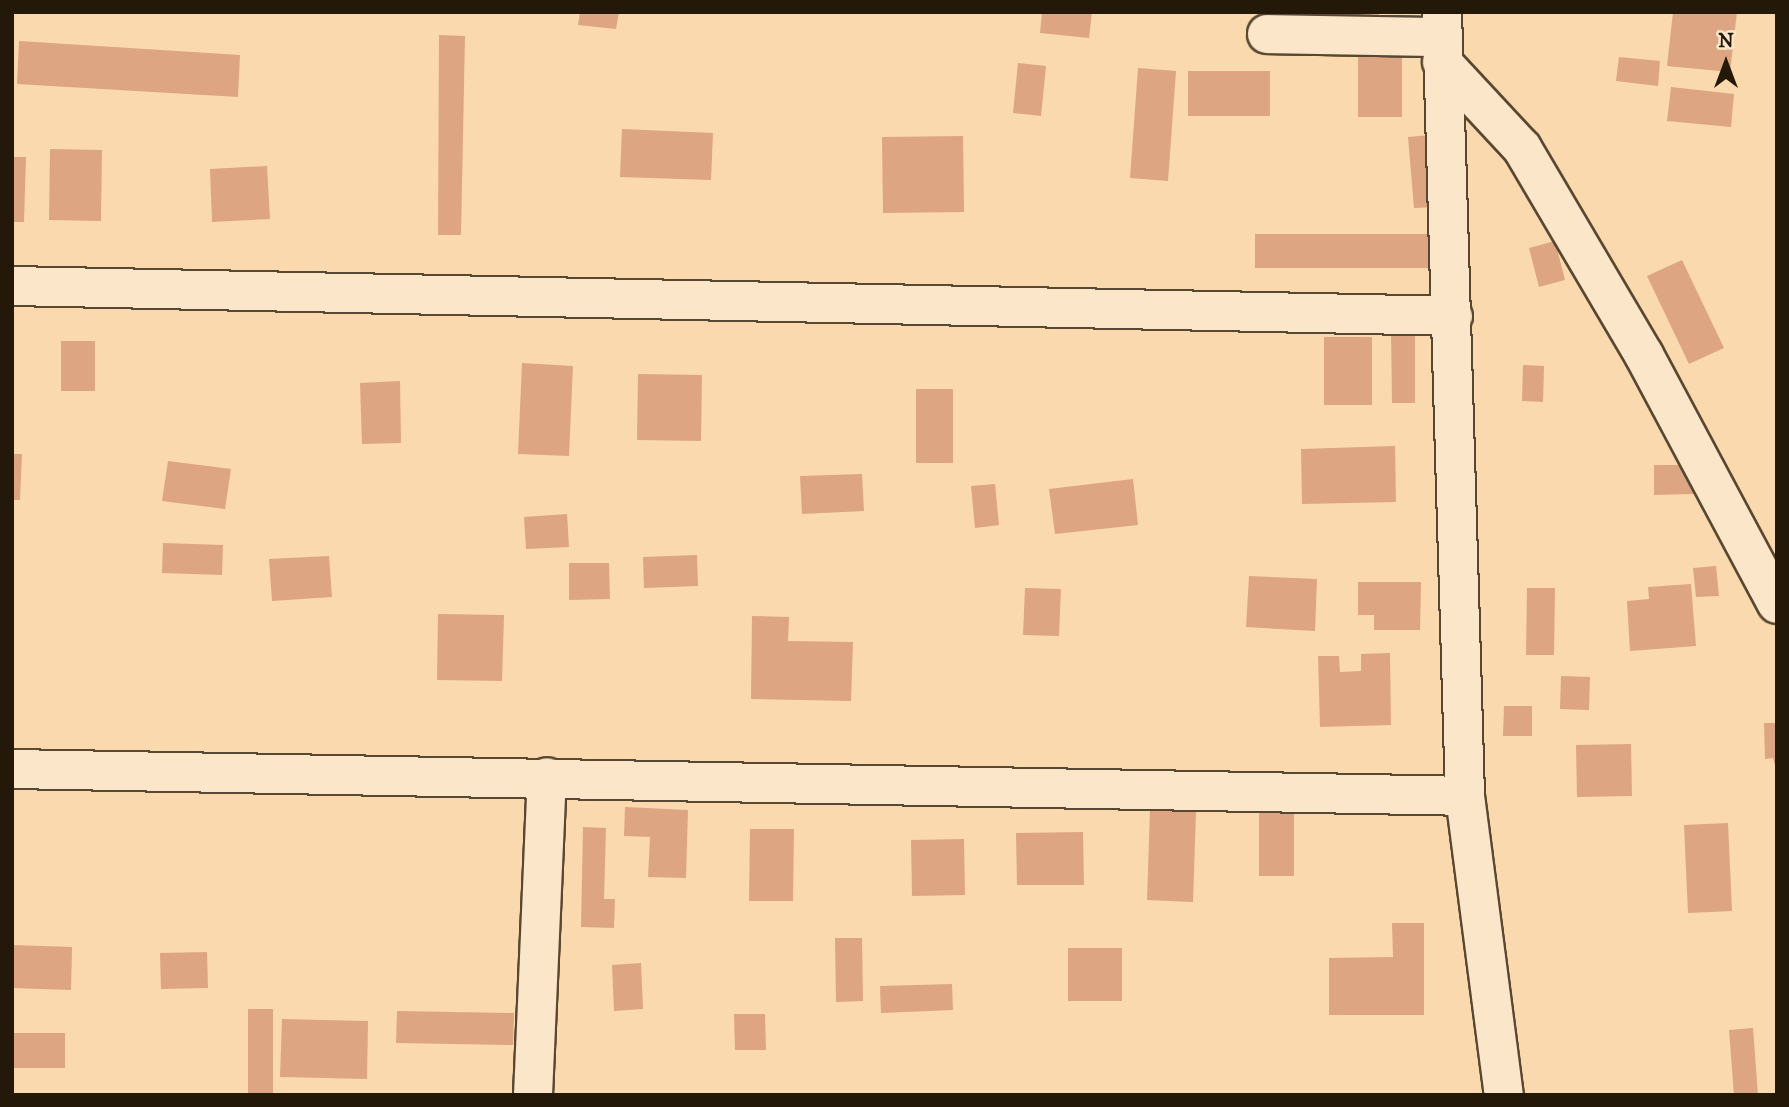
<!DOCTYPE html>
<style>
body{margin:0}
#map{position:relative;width:1789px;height:1107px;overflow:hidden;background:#f9d9ad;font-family:"IM FELL DW Pica",serif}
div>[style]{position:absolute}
.building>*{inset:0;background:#dea582}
.roads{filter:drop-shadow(2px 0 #594831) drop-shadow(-2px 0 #594831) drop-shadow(0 2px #594831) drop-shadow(0 -2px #594831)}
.minor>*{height:38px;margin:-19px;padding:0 19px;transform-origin:19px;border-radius:19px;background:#fbe6ca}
span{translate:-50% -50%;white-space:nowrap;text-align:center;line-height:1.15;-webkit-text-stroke:7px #fbe6ca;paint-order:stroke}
.frame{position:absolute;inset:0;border:14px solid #241808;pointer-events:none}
.north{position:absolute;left:1691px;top:28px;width:70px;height:70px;-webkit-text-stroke:5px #fbe6ca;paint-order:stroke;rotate:0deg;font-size:19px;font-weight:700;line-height:28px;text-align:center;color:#241808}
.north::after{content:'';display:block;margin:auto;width:24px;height:32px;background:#241808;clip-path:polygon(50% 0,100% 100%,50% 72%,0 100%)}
</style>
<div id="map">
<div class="building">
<div style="clip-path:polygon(580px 12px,619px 12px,616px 29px,578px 25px)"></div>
<div style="clip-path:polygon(1042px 12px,1092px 12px,1089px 38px,1040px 33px)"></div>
<div style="clip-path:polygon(1325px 12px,1379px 12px,1379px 17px,1325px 17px)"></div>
<div style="clip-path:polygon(1673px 12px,1737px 12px,1730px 72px,1667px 66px)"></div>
<div style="clip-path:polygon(439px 35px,465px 36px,461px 235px,438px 235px)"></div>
<div style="clip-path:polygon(19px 41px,240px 55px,238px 97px,17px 84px)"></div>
<div style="clip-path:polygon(1358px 46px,1402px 46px,1402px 117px,1358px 117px)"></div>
<div style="clip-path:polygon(1619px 57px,1660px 61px,1658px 86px,1616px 81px)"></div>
<div style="clip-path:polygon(1018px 63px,1046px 66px,1041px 116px,1013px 113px)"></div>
<div style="clip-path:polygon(1138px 68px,1176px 71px,1168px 181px,1130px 178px)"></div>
<div style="clip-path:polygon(1188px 71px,1270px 71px,1270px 116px,1188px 116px)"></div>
<div style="clip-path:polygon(1671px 87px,1734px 94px,1731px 127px,1667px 121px)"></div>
<div style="clip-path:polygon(622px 129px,713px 133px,711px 180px,620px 177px)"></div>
<div style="clip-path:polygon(1431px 135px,1436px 207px,1414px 208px,1408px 137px)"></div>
<div style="clip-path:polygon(963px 136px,964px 212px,883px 213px,882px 137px)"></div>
<div style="clip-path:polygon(50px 149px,102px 150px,101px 221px,49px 220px)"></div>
<div style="clip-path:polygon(12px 157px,26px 157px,24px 222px,12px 222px)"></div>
<div style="clip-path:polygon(267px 166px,270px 219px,212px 222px,210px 169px)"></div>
<div style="clip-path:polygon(1255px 234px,1430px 234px,1430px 268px,1255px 268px)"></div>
<div style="clip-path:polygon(1555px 241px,1565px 280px,1539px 287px,1529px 248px)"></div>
<div style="clip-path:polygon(1682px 260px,1724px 348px,1689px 364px,1647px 276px)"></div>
<div style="clip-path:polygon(1391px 331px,1415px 331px,1415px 403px,1392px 403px)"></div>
<div style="clip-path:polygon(1324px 337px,1372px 337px,1372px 405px,1324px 405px)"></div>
<div style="clip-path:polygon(61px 341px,95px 341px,95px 391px,61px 391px)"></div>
<div style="clip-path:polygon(522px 363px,573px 366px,569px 456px,518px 454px)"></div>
<div style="clip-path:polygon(1523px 365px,1544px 366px,1543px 402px,1522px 401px)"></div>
<div style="clip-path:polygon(638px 374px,702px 375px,701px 441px,637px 440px)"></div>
<div style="clip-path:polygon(400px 381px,401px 443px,362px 444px,360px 383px)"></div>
<div style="clip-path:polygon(916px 389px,953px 389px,953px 463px,916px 463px)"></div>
<div style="clip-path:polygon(1395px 446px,1396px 502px,1302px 504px,1301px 449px)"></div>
<div style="clip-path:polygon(12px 454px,22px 454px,20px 500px,12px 500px)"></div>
<div style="clip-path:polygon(168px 461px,231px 469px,225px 509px,162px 501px)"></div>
<div style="clip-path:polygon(1654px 465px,1694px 465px,1694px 494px,1654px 495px)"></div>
<div style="clip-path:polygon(862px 474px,864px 511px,802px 514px,800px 476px)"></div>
<div style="clip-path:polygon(1133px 479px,1138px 525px,1055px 534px,1049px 489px)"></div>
<div style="clip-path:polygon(995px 484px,999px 525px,975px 528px,971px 486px)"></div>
<div style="clip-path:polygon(567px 514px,569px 547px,526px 549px,524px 517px)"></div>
<div style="clip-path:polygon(163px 543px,223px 545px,222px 575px,162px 573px)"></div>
<div style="clip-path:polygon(697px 555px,698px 586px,644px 588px,643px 557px)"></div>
<div style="clip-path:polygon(329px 556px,332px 597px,272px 601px,269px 559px)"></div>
<div style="clip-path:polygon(569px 563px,609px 563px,610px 599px,569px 600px)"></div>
<div style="clip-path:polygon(1716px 566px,1719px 596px,1696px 597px,1693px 568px)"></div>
<div style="clip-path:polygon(1249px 576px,1317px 579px,1315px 631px,1246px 627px)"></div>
<div style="clip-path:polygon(1358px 582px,1421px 582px,1420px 630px,1374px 630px,1374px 615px,1358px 615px)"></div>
<div style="clip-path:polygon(1691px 584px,1696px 646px,1630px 651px,1627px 601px,1649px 599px,1648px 587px)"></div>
<div style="clip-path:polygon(1025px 588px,1061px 589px,1059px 636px,1023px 635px)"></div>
<div style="clip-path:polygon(1527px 588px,1555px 588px,1554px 655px,1526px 655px)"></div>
<div style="clip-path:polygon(438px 614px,504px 615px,502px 681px,437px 680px)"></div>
<div style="clip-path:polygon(752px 616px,789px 617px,788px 641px,853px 642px,851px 701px,751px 699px)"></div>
<div style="clip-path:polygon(1390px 653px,1391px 725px,1320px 727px,1318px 656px,1339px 656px,1340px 672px,1361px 671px,1361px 654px)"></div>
<div style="clip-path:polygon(1561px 676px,1590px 677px,1589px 710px,1560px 709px)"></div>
<div style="clip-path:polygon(1504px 706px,1532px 706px,1532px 736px,1503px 736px)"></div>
<div style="clip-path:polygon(1764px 723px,1777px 723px,1777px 773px,1773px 758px,1765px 759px)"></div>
<div style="clip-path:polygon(1631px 744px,1632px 796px,1577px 797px,1576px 745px)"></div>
<div style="clip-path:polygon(625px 807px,688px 810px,686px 878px,648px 877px,650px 837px,624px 836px)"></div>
<div style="clip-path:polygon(1259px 807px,1294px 807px,1294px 876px,1259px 876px)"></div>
<div style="clip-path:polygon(1150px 810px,1196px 812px,1193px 902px,1147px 900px)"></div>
<div style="clip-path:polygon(1728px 823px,1732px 911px,1688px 913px,1684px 825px)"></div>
<div style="clip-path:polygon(583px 827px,606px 828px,604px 899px,615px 899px,614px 928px,581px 927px)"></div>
<div style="clip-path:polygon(750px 829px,794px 829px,793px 901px,749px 901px)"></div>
<div style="clip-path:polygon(1083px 832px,1084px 885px,1017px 885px,1016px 833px)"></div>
<div style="clip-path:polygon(964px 839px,965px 895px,912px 896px,911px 840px)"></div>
<div style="clip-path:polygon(1392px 923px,1424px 923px,1424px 1015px,1329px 1015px,1329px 958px,1393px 957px)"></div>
<div style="clip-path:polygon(835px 938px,862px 938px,863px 1001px,836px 1002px)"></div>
<div style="clip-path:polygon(12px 945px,72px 947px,71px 990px,12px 988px)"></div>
<div style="clip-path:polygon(1068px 948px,1122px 948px,1122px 1001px,1068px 1001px)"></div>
<div style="clip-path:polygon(207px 952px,208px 988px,161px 989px,160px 953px)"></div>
<div style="clip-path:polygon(641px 963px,643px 1009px,614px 1011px,612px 965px)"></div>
<div style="clip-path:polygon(952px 984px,953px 1010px,881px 1013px,880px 986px)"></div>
<div style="clip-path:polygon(248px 1009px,273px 1009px,273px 1094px,248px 1094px)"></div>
<div style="clip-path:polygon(397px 1011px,514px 1013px,513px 1045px,396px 1043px)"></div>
<div style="clip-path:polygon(734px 1014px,765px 1014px,766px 1050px,735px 1050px)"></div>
<div style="clip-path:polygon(282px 1019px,368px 1021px,367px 1079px,280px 1077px)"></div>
<div style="clip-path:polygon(1753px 1028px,1758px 1095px,1734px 1095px,1729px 1030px)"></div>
<div style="clip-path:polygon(12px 1033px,65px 1033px,65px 1068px,12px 1068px)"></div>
</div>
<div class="roads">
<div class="minor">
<div style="left:1442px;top:12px;width:784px;rotate:88.32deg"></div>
<div style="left:1465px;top:796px;width:302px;rotate:82.6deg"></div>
<div style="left:1267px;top:34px;width:175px;rotate:1deg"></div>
<div style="left:1442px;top:62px;width:117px;rotate:47.1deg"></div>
<div style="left:1522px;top:148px;width:240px;rotate:59.5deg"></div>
<div style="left:1644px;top:355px;width:282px;rotate:61.9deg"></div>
<div style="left:12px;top:286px;width:1441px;rotate:1.19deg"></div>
<div style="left:12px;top:769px;width:1453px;rotate:1.06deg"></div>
<div style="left:533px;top:1095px;width:318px;rotate:-87.5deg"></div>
</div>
</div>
<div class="frame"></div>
<div class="north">N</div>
</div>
